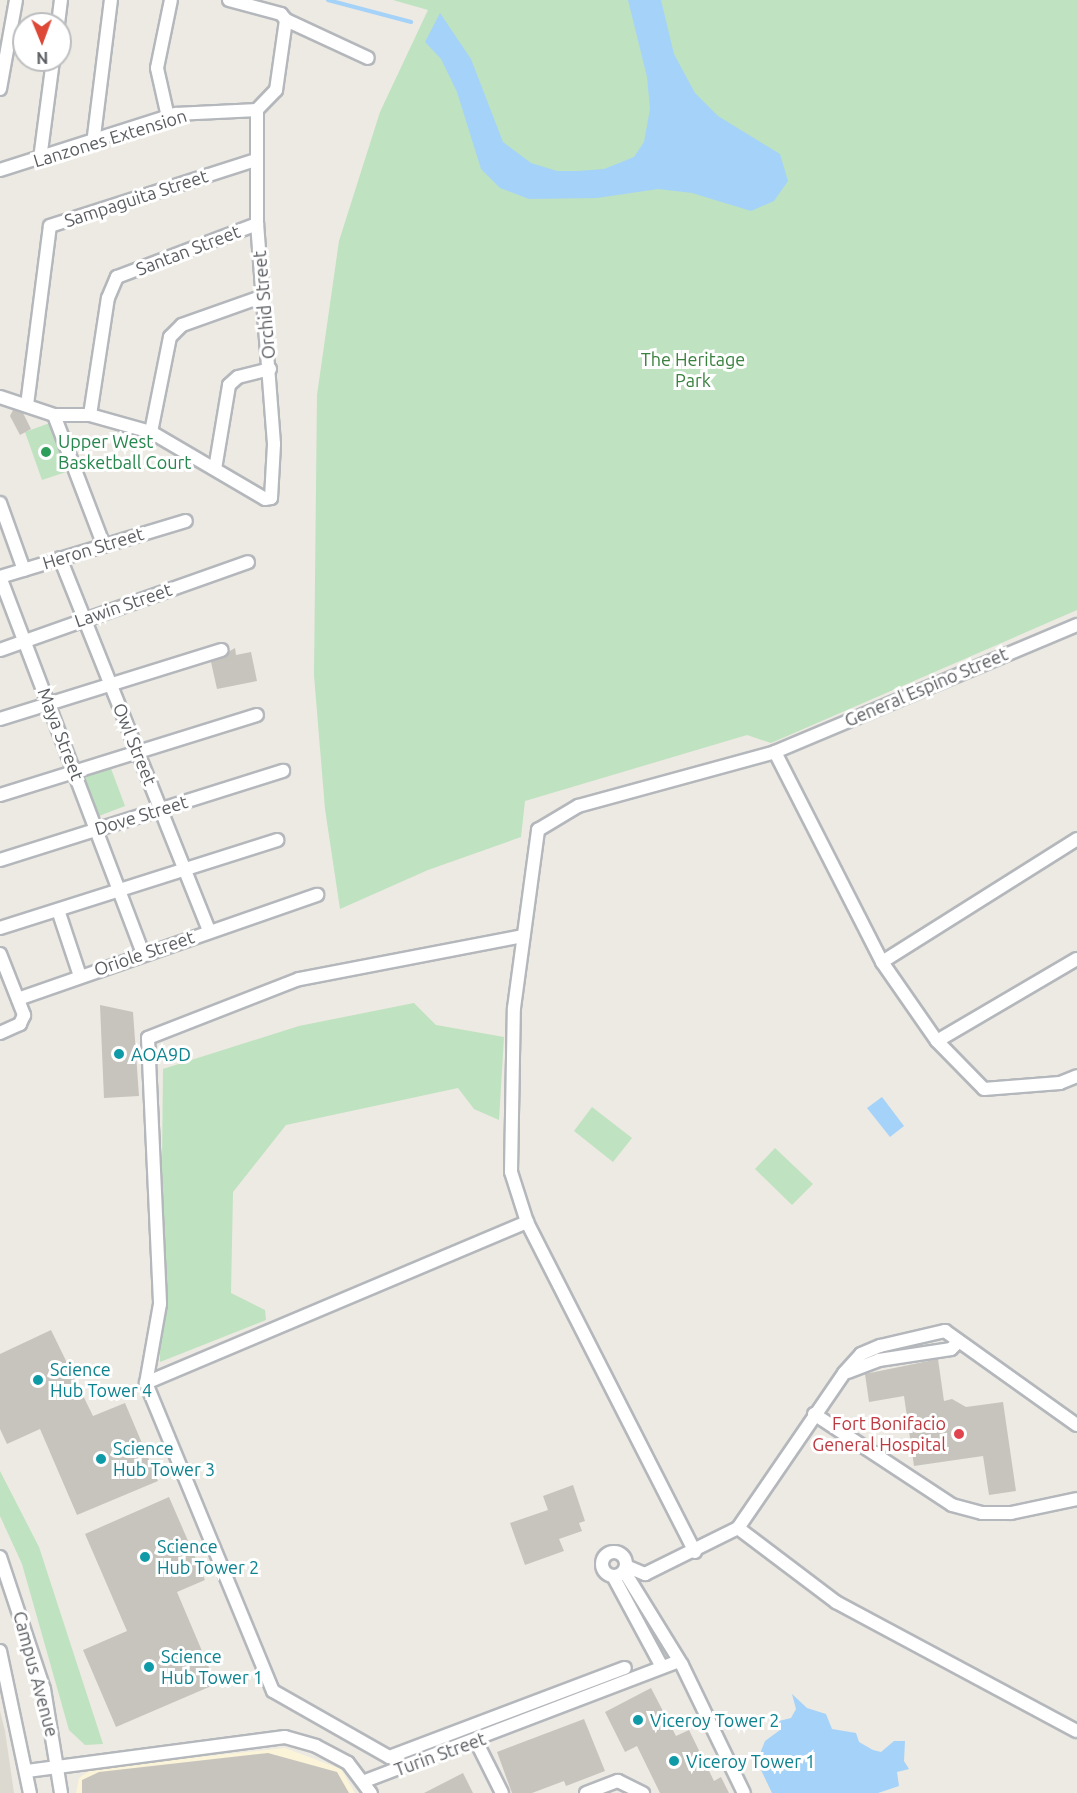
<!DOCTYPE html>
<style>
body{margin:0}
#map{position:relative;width:1077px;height:1793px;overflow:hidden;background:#eceae2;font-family:Ubuntu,sans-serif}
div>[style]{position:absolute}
.commercial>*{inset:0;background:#fbf4d8}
.education>*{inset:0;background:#dcd9d0}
.green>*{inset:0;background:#bfe2c0}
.water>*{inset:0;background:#a5d2f9}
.stream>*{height:4px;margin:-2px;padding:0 2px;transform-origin:2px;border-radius:2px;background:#a5d2f9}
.building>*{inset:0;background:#c7c4be}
.roads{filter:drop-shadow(2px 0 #b4b7bb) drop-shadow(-2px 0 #b4b7bb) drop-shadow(0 2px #b4b7bb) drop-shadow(0 -2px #b4b7bb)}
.street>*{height:12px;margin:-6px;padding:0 6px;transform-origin:6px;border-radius:6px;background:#fff}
.street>.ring{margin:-6px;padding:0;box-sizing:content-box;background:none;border:12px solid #fff;border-radius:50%}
.dots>*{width:16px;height:16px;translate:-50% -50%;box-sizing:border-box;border:3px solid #fff;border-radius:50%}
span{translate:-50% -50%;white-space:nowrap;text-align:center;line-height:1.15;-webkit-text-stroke:6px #fff;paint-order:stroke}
.street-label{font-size:18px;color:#5a5d61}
.park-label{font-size:18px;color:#3a813f}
.leisure-label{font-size:18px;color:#27864d}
.left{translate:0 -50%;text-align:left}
.culture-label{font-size:18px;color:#0d838f}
.health-label{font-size:18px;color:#be3a42}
.right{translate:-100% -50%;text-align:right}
.north{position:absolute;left:12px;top:12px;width:60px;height:60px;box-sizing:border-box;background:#fff;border:2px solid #bdbec0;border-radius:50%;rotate:179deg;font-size:16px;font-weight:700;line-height:24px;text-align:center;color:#5a5d61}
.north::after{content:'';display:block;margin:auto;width:21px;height:27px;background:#dd4837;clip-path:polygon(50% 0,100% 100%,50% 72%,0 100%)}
</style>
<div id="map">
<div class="commercial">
<div style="clip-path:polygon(285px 1748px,341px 1769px,355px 1793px,76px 1793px,79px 1778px,93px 1768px)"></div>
</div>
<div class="education">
<div style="clip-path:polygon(0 1711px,5px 1731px,14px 1793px,0 1793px)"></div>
</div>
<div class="green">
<div style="clip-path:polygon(393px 0,1077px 0,1077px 610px,771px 743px,747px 735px,525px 801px,521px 837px,428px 870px,340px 909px,325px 809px,314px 675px,317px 395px,339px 241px,380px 112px,428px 10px)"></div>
<div style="clip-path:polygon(50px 423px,66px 472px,42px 480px,25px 432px)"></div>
<div style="clip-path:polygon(107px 758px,125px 806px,99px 816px,81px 767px)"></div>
<div style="clip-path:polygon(414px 1003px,436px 1025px,504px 1037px,499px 1120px,474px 1109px,458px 1088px,286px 1125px,233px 1192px,231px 1293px,265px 1310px,266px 1320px,160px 1362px,163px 1069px,299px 1026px)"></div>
<div style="clip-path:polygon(592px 1107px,632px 1138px,613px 1162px,574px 1131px)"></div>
<div style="clip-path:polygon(775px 1148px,813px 1184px,792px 1205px,755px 1169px)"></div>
<div style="clip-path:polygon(0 1471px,39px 1547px,103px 1744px,85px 1745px,69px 1730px,22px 1564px,0 1516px)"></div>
</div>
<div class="water">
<div style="clip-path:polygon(628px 0,661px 0,674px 54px,695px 93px,718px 116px,780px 154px,788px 181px,774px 201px,751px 211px,692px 193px,658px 189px,597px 198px,529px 199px,500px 188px,481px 169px,457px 92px,441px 59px,425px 42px,440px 13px,471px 59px,503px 142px,531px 163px,557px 171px,577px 171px,604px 169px,634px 157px,644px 142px,650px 109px,647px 77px)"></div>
<div style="clip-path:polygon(882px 1097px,904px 1126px,890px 1137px,867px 1108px)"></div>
<div style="clip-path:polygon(792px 1694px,807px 1708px,826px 1714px,832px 1729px,856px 1733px,859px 1742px,873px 1750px,881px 1752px,894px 1741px,905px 1741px,904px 1761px,909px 1769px,897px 1772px,899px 1786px,878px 1793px,772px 1793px,761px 1770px,761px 1751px,765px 1741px,780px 1730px,779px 1721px,791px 1718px,796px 1709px)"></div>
</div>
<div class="stream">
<div style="left:328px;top:0;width:86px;rotate:14.8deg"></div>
</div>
<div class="building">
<div style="clip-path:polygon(13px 410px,23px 413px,31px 429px,20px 435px,10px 416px)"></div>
<div style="clip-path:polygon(235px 648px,236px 655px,251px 652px,257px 681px,217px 689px,211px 662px)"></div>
<div style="clip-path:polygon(100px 1005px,133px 1012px,139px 1096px,104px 1098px)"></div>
<div style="clip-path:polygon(51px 1330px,93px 1416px,125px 1403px,158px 1481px,77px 1515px,40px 1429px,7px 1444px,0 1429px,0 1354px)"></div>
<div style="clip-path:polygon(938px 1359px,944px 1401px,952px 1399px,966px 1407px,1003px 1402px,1016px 1491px,989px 1495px,983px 1456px,914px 1466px,904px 1396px,869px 1402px,865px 1374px)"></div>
<div style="clip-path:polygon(573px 1485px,585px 1521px,579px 1523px,582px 1531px,559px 1539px,564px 1551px,525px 1565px,510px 1523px,548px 1510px,543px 1496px)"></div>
<div style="clip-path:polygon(169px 1497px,205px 1580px,177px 1592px,216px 1684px,116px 1727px,83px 1650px,127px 1631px,85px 1534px)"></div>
<div style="clip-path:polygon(651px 1688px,676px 1736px,689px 1730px,714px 1781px,721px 1777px,729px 1793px,660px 1793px,637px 1746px,625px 1752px,605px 1712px)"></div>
<div style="clip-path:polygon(584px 1719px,605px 1771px,566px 1786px,564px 1781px,532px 1793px,512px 1793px,497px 1752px)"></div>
<div style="clip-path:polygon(268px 1753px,337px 1772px,349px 1793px,82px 1793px,82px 1780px,99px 1772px)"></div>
<div style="clip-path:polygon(463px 1773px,473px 1793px,424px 1793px)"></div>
</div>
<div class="roads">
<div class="street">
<div style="left:229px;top:0;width:54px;rotate:15.1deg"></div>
<div style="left:281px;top:14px;width:8px;rotate:50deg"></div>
<div style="left:286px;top:20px;width:71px;rotate:98.1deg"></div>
<div style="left:276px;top:90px;width:28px;rotate:134deg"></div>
<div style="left:286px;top:20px;width:90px;rotate:24.9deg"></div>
<div style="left:58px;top:24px;width:24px;rotate:-83deg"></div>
<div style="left:0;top:89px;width:90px;rotate:-79.8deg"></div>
<div style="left:168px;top:117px;width:50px;rotate:-102.7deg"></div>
<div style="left:157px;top:68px;width:69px;rotate:-78.4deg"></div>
<div style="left:93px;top:144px;width:145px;rotate:-82.9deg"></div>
<div style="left:40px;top:159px;width:100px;rotate:-82.5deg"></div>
<div style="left:0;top:170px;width:185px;rotate:-17.7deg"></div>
<div style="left:176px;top:114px;width:81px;rotate:-2.8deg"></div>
<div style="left:0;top:397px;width:57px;rotate:18.4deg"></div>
<div style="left:54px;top:415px;width:36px"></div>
<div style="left:90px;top:415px;width:63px;rotate:15.6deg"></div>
<div style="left:151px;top:432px;width:132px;rotate:30.4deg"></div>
<div style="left:265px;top:499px;width:6px;rotate:-9deg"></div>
<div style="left:271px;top:498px;width:54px;rotate:-86.8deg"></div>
<div style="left:274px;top:444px;width:221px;rotate:-94.4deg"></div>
<div style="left:257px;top:224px;width:114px;rotate:-90deg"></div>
<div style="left:27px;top:405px;width:180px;rotate:-82.7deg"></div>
<div style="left:50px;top:226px;width:216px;rotate:-17.8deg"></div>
<div style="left:54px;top:415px;width:137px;rotate:69.1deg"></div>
<div style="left:90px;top:415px;width:118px;rotate:-81.3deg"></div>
<div style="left:108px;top:298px;width:23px;rotate:-67deg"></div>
<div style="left:117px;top:277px;width:150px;rotate:-20.7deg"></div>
<div style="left:151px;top:432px;width:97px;rotate:-78.7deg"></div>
<div style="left:170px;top:337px;width:17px;rotate:-45deg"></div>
<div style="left:182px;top:325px;width:87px;rotate:-19.5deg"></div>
<div style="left:215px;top:469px;width:85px;rotate:-80.5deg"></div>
<div style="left:229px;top:385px;width:12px;rotate:-42deg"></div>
<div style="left:238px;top:377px;width:33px;rotate:-14deg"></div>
<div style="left:0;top:503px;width:71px;rotate:70.3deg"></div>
<div style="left:60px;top:558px;width:401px;rotate:68.2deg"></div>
<div style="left:0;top:577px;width:402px;rotate:69.2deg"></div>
<div style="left:0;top:577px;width:194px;rotate:-16.8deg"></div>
<div style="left:0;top:650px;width:263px;rotate:-19.5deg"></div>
<div style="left:0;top:719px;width:232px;rotate:-17.3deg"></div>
<div style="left:775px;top:752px;width:236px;rotate:63deg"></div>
<div style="left:882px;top:962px;width:96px;rotate:55.2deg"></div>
<div style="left:937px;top:1041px;width:67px;rotate:45.6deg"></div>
<div style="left:984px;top:1089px;width:76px;rotate:-4.5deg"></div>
<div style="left:1060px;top:1083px;width:18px;rotate:-22deg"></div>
<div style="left:0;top:795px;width:269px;rotate:-17.3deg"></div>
<div style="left:0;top:860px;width:297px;rotate:-17.5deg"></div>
<div style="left:58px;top:910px;width:70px;rotate:71.6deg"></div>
<div style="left:0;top:928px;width:291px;rotate:-17.6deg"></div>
<div style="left:523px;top:936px;width:228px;rotate:169.1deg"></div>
<div style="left:299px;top:979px;width:162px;rotate:158.7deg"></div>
<div style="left:148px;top:1038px;width:266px;rotate:87.4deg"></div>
<div style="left:160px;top:1304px;width:80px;rotate:100deg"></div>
<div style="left:146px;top:1383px;width:333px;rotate:67.6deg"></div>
<div style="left:273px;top:1691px;width:133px;rotate:29.6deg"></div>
<div style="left:389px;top:1757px;width:252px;rotate:-20.7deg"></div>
<div style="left:0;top:954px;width:66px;rotate:68.5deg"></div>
<div style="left:24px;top:1015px;width:10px;rotate:114deg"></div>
<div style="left:20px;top:1024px;width:22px;rotate:156deg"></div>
<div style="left:882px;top:962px;width:231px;rotate:-32.2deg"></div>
<div style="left:18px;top:999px;width:317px;rotate:-19.2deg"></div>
<div style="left:937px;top:1041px;width:162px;rotate:-30.4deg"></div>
<div style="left:848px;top:1372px;width:33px;rotate:-21deg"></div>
<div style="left:879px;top:1360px;width:73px;rotate:-8.7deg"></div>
<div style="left:951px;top:1349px;width:11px;rotate:-45deg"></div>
<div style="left:146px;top:1383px;width:414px;rotate:-22.9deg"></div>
<div style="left:814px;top:1414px;width:165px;rotate:33.4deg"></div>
<div style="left:952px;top:1505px;width:31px;rotate:15deg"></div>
<div style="left:982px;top:1513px;width:29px"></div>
<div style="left:1011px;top:1513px;width:67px;rotate:-12deg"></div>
<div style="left:738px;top:1528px;width:123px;rotate:37.1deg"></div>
<div style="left:836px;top:1602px;width:273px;rotate:28.2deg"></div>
<div class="ring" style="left:602px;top:1552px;width:12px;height:12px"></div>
<div style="left:695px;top:1552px;width:370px;rotate:-117deg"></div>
<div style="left:527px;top:1222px;width:52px;rotate:-107.7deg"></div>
<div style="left:511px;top:1172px;width:164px;rotate:-89deg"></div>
<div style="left:514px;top:1008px;width:180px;rotate:-82.3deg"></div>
<div style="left:538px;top:830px;width:47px;rotate:-31deg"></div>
<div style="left:578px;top:806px;width:204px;rotate:-15.3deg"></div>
<div style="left:775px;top:752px;width:328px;rotate:-22.8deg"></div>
<div style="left:0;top:1557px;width:139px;rotate:71.6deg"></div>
<div style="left:44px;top:1689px;width:105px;rotate:80.7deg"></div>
<div style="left:626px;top:1566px;width:21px;rotate:23deg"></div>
<div style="left:645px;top:1574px;width:104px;rotate:-26.3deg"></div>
<div style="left:738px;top:1528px;width:188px;rotate:-55.6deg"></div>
<div style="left:844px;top:1373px;width:25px;rotate:-48deg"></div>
<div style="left:861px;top:1354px;width:21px;rotate:-23deg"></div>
<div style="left:880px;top:1346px;width:67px;rotate:-13deg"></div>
<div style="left:945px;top:1331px;width:162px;rotate:35.5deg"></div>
<div style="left:624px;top:1571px;width:110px;rotate:58.3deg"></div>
<div style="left:682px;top:1665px;width:142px;rotate:64.2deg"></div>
<div style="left:613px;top:1576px;width:103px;rotate:61.7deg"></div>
<div style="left:0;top:1651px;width:145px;rotate:78.1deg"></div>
<div style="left:476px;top:1741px;width:58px;rotate:63.4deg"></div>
<div style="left:27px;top:1771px;width:260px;rotate:-7.5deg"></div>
<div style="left:285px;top:1737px;width:32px;rotate:16deg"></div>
<div style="left:316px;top:1746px;width:36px;rotate:28deg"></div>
<div style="left:348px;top:1763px;width:38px;rotate:53deg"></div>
<div style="left:365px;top:1781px;width:333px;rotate:-20.9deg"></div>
<div style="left:586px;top:1793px;width:34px;rotate:-21deg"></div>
<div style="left:618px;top:1781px;width:28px;rotate:26deg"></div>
</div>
</div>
<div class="dots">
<div style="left:46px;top:452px;background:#2e9e5b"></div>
<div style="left:119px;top:1054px;background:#0f9aa8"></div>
<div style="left:38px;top:1380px;background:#0f9aa8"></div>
<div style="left:959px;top:1434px;background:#e0444e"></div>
<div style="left:101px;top:1459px;background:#0f9aa8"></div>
<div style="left:145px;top:1557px;background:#0f9aa8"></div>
<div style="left:149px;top:1667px;background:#0f9aa8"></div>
<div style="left:638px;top:1720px;background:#0f9aa8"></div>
<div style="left:674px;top:1761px;background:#0f9aa8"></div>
</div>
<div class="street-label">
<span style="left:110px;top:138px;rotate:-17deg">Lanzones Extension</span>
<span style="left:136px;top:198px;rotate:-18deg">Sampaguita Street</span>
<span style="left:188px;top:250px;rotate:-21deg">Santan Street</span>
<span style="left:264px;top:305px;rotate:-95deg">Orchid Street</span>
<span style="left:93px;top:548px;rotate:-17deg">Heron Street</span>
<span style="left:123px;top:605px;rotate:-19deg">Lawin Street</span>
<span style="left:926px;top:687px;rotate:-23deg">General Espino Street</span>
<span style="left:61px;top:734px;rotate:69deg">Maya Street</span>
<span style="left:135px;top:744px;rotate:68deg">Owl Street</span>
<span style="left:141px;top:815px;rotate:-17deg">Dove Street</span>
<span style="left:144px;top:953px;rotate:-19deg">Oriole Street</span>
<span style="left:36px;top:1674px;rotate:75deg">Campus Avenue</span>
<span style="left:440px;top:1754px;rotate:-20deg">Turin Street</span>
</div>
<div class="park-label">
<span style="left:693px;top:370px">The Heritage<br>Park</span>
</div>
<div class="leisure-label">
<span class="left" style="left:58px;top:452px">Upper West<br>Basketball Court</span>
</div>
<div class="culture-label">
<span class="left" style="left:131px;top:1054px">AOA9D</span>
<span class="left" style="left:50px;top:1380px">Science<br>Hub Tower 4</span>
<span class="left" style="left:113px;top:1459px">Science<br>Hub Tower 3</span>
<span class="left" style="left:157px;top:1557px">Science<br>Hub Tower 2</span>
<span class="left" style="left:161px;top:1667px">Science<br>Hub Tower 1</span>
<span class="left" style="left:650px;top:1720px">Viceroy Tower 2</span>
<span class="left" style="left:686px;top:1761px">Viceroy Tower 1</span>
</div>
<div class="health-label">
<span class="right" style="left:946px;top:1434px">Fort Bonifacio<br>General Hospital</span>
</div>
<div class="north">N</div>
</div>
